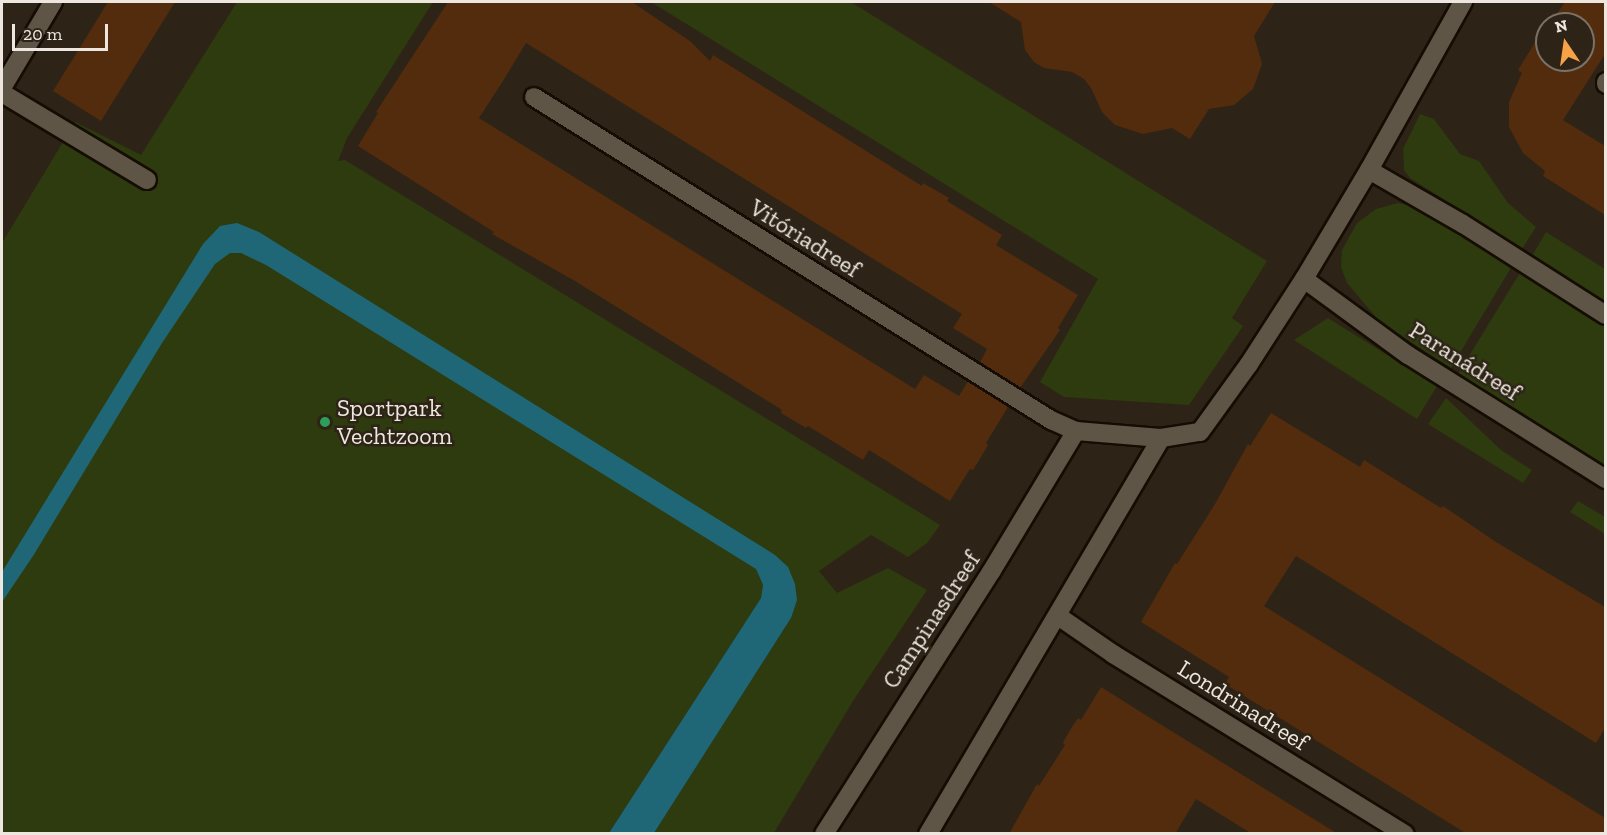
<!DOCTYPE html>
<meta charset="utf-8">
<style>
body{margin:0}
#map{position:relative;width:1607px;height:835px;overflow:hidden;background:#2d2417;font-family:"Zilla Slab",serif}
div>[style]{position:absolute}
.green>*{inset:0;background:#2d3b0e}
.water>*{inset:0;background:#1f6776}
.building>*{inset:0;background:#532b0d}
.roads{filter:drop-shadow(2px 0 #150d03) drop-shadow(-2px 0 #150d03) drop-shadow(0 2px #150d03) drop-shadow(0 -2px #150d03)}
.minor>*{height:18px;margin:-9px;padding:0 9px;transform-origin:9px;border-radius:9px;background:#5f5546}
.dots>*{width:16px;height:16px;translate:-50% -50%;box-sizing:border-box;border:3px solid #2d2417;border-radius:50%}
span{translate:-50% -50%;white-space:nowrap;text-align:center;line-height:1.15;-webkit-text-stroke:5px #2d2417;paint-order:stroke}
.street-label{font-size:24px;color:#ede7df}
.poi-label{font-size:24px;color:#ede7df}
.left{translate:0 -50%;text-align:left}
.frame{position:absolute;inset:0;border:3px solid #ede7df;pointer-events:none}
.north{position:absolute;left:1535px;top:12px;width:60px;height:60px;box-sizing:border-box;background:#2d2417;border:2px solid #7a7267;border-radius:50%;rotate:347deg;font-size:16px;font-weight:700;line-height:24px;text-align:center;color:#ede7df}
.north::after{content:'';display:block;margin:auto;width:21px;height:27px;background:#f6a247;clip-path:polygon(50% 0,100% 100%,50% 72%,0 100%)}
.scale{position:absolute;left:12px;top:24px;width:96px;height:27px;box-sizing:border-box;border:3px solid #ede7df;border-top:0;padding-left:8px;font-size:18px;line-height:21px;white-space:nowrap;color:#ede7df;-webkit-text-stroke:4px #2d2417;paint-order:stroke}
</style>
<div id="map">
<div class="green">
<div style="clip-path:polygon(237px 2px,433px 2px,347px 138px,338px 161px,345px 160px,940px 525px,927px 543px,908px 557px,871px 535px,819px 571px,837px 593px,888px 568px,927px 590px,853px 701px,774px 833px,654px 833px,791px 618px,756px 569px,763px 585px,761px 598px,609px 833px,2px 833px,2px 243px,75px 122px,141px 155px)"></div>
<div style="clip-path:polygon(651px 2px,851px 2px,1267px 261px,1232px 318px,1243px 326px,1189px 405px,1064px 397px,1040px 382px,1098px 279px)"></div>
<div style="clip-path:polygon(1420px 114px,1434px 119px,1460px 154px,1479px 161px,1508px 203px,1536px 227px,1522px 249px,1410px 178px,1404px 170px,1403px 149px)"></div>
<div style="clip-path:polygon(1398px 203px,1416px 207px,1512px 266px,1451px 368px,1380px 322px,1347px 283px,1341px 267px,1342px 250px,1357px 223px,1376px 209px)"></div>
<div style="clip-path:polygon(1546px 232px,1605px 269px,1605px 301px,1532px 256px)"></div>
<div style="clip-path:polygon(1521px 271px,1605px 324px,1605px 467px,1458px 374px)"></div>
<div style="clip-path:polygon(1328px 318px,1437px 386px,1417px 419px,1294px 340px)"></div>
<div style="clip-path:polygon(1446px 398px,1501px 450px,1532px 470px,1523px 483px,1428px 424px)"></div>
<div style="clip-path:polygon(1578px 501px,1605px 517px,1605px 534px,1570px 512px)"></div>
</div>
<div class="water">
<div style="clip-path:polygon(237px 223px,259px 232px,775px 555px,788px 567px,795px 584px,797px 600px,791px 618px,654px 833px,609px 833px,761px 598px,763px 585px,756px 569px,266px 265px,241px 253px,230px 253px,215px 264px,162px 343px,33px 556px,2px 602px,2px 572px,203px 244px,220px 226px)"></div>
</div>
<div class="building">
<div style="clip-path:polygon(108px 2px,175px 2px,101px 121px,53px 91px)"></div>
<div style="clip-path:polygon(448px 2px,632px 2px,690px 41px,710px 61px,713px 55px,922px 186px,923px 183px,949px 198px,947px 201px,1002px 235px,996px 245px,1078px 295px,1058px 328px,1060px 330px,1020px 388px,980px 362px,987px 349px,953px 328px,962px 314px,526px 43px,503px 81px,479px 118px,915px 389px,924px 375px,959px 396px,968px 381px,1008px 407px,986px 443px,988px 445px,981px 457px,973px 470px,970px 469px,950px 501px,869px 450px,863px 460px,808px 426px,806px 428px,781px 413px,782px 410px,575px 281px,492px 234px,494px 232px,358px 146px,378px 113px,376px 112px)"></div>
<div style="clip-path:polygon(989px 2px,1275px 2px,1254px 36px,1262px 64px,1253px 89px,1234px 105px,1209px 109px,1190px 139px,1172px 128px,1143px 134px,1115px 125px,1102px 112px,1091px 88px,1084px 79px,1072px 72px,1044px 68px,1034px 62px,1025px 50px,1021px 22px)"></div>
<div style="clip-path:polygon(evenodd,1565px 2px,1605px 2px,1605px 54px,1563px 120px,1605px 146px,1605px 215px,1543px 176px,1545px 171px,1523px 153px,1509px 127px,1509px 102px,1522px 73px,1518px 70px,1553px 13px,1556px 15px,1565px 2px,1547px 24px,1583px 24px,1583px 60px,1547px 60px,1547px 24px)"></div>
<div style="clip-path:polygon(1271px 413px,1360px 467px,1364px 460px,1441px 508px,1443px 506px,1496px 542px,1605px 607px,1605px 728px,1596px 743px,1296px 556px,1264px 606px,1605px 818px,1605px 834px,1467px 834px,1225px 684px,1229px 677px,1141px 622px,1175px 563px,1177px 564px,1215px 504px,1248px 444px,1250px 446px)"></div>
<div style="clip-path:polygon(1101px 687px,1152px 719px,1338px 834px,1252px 834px,1196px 799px,1175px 834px,1009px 834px,1037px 784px,1039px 786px,1065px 745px,1063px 743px,1070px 730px,1078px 718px,1081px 720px)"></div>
</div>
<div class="roads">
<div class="minor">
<div style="left:1606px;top:82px;width:2px;rotate:90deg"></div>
<div style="left:2px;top:88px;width:100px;rotate:-59.3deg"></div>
<div style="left:2px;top:93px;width:169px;rotate:31deg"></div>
<div style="left:534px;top:97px;width:610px;rotate:32deg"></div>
<div style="left:1051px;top:420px;width:27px;rotate:24deg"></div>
<div style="left:1076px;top:431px;width:85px;rotate:4.7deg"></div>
<div style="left:1161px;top:438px;width:39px;rotate:-9deg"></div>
<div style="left:1200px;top:432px;width:84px;rotate:-54.2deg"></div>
<div style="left:1249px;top:364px;width:101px;rotate:-57.1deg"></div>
<div style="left:1304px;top:279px;width:127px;rotate:-59.2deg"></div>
<div style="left:1369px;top:170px;width:193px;rotate:-60.8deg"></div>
<div style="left:1369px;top:170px;width:108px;rotate:29.9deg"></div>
<div style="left:1463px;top:224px;width:169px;rotate:32.5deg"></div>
<div style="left:1304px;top:279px;width:129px;rotate:36.2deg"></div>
<div style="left:1408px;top:355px;width:234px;rotate:32.1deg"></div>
<div style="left:1058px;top:616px;width:67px;rotate:34.6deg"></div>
<div style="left:1113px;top:654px;width:343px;rotate:31.7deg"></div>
<div style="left:824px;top:834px;width:311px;rotate:-57.5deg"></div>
<div style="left:991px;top:572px;width:165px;rotate:-58.9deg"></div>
<div style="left:928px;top:834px;width:459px;rotate:-59.5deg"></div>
</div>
</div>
<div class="dots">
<div style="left:325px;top:422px;background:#2e9e5b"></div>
</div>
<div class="street-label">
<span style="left:805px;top:238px;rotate:32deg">Vitóriadreef</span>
<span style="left:1465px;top:361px;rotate:32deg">Paranádreef</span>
<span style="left:931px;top:620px;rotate:-57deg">Campinasdreef</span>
<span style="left:1243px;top:705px;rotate:32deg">Londrinadreef</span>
</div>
<div class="poi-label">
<span class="left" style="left:337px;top:422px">Sportpark<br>Vechtzoom</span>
</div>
<div class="frame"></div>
<div class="north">N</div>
<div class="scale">20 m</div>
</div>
